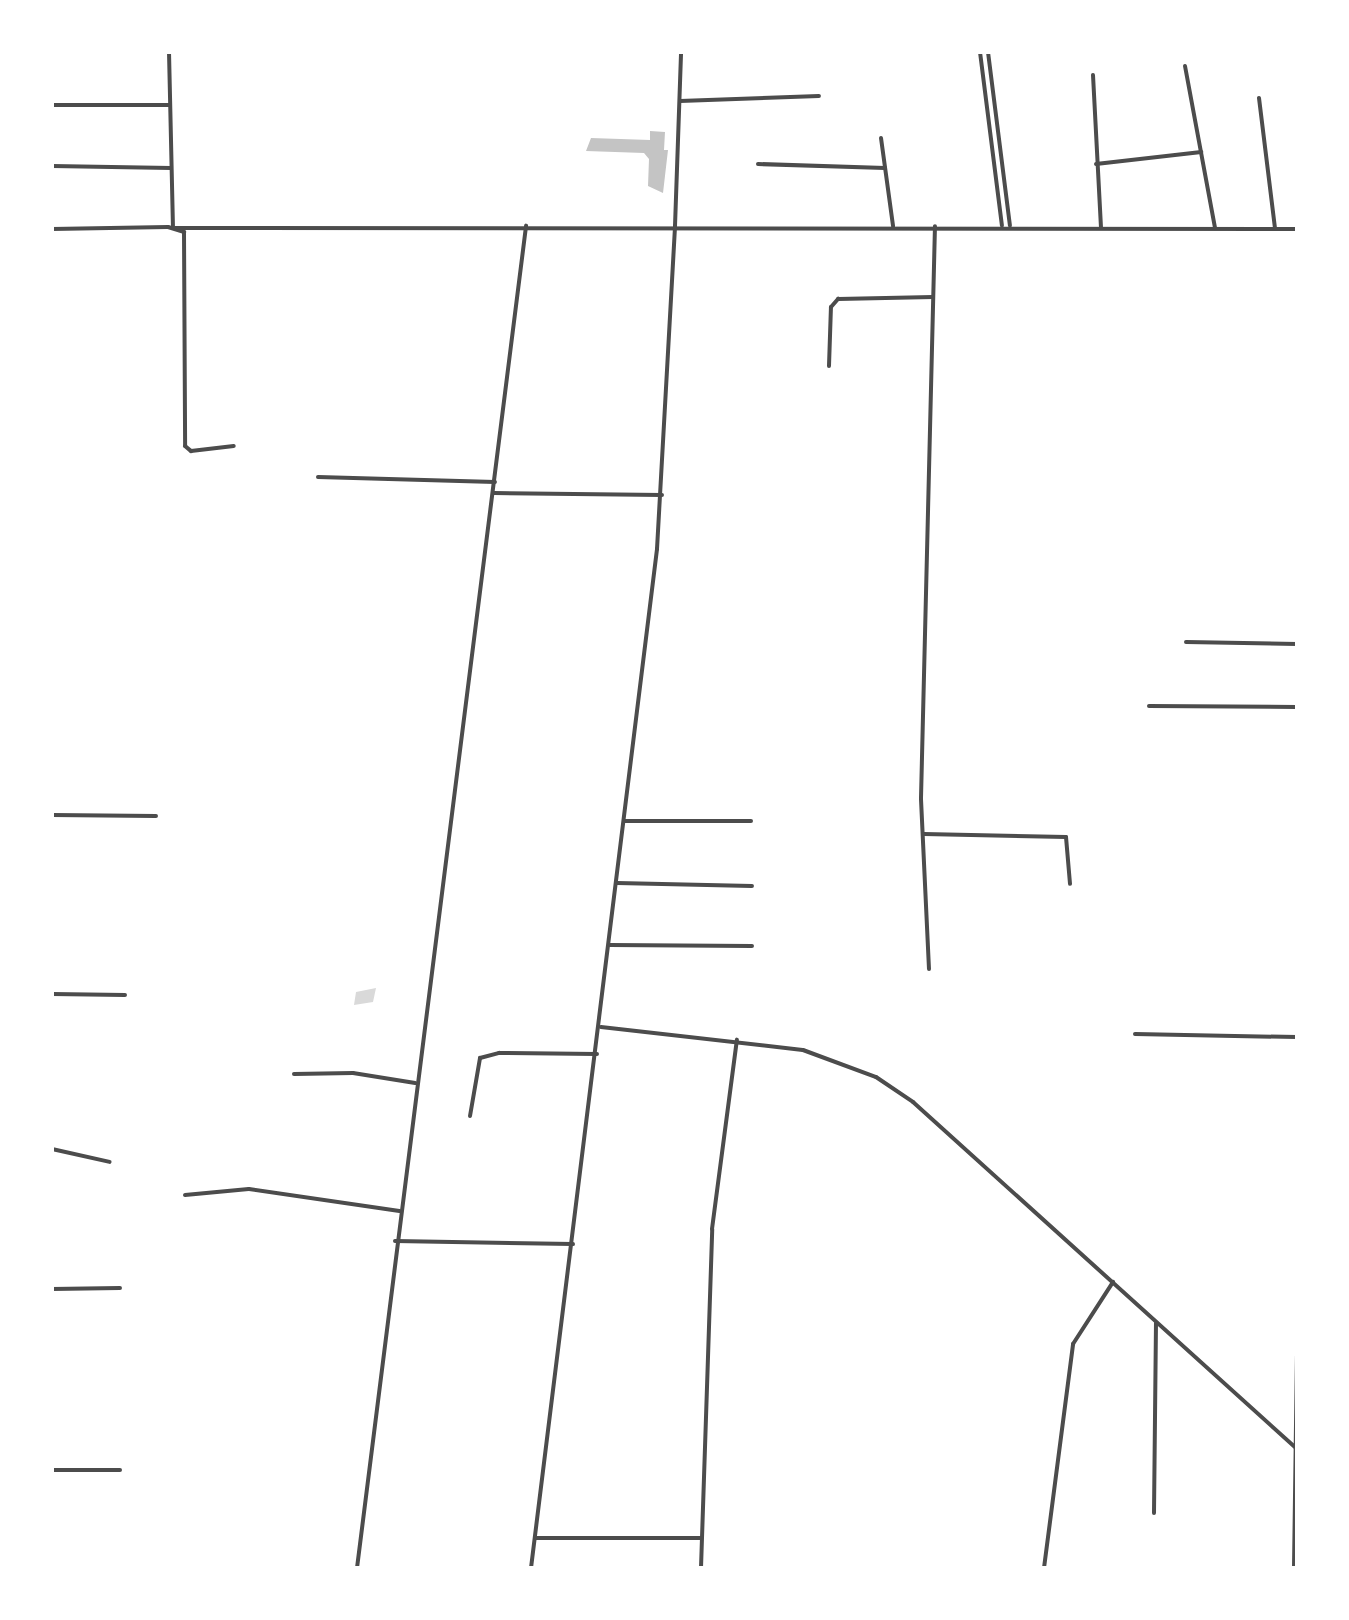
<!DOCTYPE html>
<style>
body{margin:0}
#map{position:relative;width:1349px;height:1620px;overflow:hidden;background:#fff;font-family:Barlow,sans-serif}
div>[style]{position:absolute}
.water>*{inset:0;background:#d9d9d9}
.building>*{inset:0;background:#c4c4c4}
.minor>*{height:4px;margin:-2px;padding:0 2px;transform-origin:2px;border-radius:2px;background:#4c4c4c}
.tertiary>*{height:4px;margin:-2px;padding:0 2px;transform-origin:2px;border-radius:2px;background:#4c4c4c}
span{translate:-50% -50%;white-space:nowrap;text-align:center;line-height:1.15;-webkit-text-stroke:7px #fff;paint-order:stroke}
.frame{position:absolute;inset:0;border:54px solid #fff;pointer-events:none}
</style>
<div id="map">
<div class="water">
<div style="clip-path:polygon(376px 988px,373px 1002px,354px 1005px,356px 992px)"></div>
</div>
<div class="building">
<div style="clip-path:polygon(650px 131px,665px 132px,664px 150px,668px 150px,663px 193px,648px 186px,649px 159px,644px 153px,586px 151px,591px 138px,650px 140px)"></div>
</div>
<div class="minor">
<div style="left:980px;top:52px;width:175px;rotate:82.8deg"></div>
<div style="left:988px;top:52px;width:175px;rotate:82.8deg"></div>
<div style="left:1185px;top:66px;width:165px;rotate:79.5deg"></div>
<div style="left:1093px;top:75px;width:152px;rotate:87deg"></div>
<div style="left:1259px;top:98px;width:131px;rotate:83deg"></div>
<div style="left:680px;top:101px;width:139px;rotate:-2.1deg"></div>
<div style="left:52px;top:105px;width:118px"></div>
<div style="left:881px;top:138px;width:89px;rotate:82.2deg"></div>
<div style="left:758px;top:164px;width:127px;rotate:1.8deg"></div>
<div style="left:1096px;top:164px;width:106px;rotate:-6.5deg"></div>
<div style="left:52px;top:166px;width:119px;rotate:1deg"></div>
<div style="left:675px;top:226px;width:174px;rotate:-88deg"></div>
<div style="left:52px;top:229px;width:116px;rotate:-1deg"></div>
<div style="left:168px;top:227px;width:17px;rotate:17deg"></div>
<div style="left:184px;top:232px;width:214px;rotate:89.7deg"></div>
<div style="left:185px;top:446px;width:8px;rotate:40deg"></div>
<div style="left:191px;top:451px;width:43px;rotate:-6.6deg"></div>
<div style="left:829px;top:366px;width:59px;rotate:-88.1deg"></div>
<div style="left:831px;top:307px;width:11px;rotate:-49deg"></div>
<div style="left:838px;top:299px;width:95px;rotate:-1.2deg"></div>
<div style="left:318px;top:477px;width:177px;rotate:1.6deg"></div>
<div style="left:494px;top:493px;width:168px;rotate:0.7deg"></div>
<div style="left:1186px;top:642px;width:111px;rotate:1deg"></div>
<div style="left:1149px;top:706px;width:148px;rotate:0.4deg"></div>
<div style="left:52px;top:815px;width:104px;rotate:0.6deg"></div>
<div style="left:624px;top:821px;width:127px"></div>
<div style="left:924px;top:834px;width:142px;rotate:1.2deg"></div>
<div style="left:1066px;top:837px;width:47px;rotate:85.1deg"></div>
<div style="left:617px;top:883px;width:135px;rotate:1.3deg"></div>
<div style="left:610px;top:945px;width:142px;rotate:0.4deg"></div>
<div style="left:929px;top:969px;width:171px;rotate:-92.7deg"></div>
<div style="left:921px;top:798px;width:572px;rotate:-88.6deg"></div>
<div style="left:52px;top:994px;width:73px;rotate:0.8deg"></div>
<div style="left:1135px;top:1034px;width:162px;rotate:1.1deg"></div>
<div style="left:294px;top:1074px;width:59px;rotate:-1deg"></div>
<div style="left:353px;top:1073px;width:63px;rotate:9.2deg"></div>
<div style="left:470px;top:1116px;width:59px;rotate:-80.2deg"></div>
<div style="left:480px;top:1058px;width:20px;rotate:-15deg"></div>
<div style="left:499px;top:1053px;width:98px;rotate:0.6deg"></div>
<div style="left:52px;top:1149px;width:59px;rotate:12.6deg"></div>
<div style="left:185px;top:1195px;width:64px;rotate:-5.4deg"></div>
<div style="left:249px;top:1189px;width:152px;rotate:8.3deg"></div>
<div style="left:395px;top:1241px;width:178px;rotate:1deg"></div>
<div style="left:52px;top:1289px;width:68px;rotate:-0.8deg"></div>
<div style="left:52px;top:1470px;width:68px"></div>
<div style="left:1154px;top:1513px;width:190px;rotate:-89.4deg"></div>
<div style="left:536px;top:1538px;width:165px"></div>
<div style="left:357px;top:1568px;width:1353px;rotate:-82.82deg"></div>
<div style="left:701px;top:1568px;width:339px;rotate:-88.1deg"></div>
<div style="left:712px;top:1229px;width:191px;rotate:-82.5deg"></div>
<div style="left:1044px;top:1568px;width:226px;rotate:-82.6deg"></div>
<div style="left:1073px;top:1344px;width:74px;rotate:-57.2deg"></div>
<div style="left:1294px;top:1568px;width:212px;rotate:-89.2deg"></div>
</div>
<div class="tertiary">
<div style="left:169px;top:52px;width:176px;rotate:88.7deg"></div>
<div style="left:173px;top:228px;width:1124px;rotate:0.05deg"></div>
<div style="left:601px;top:1027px;width:203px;rotate:6.5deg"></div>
<div style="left:803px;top:1050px;width:78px;rotate:20.3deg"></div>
<div style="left:876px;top:1077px;width:45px;rotate:34deg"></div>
<div style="left:913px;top:1102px;width:518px;rotate:42.1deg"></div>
<div style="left:531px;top:1568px;width:1027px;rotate:-82.95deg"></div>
<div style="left:657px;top:549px;width:324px;rotate:-86.8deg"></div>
</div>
<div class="frame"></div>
</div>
